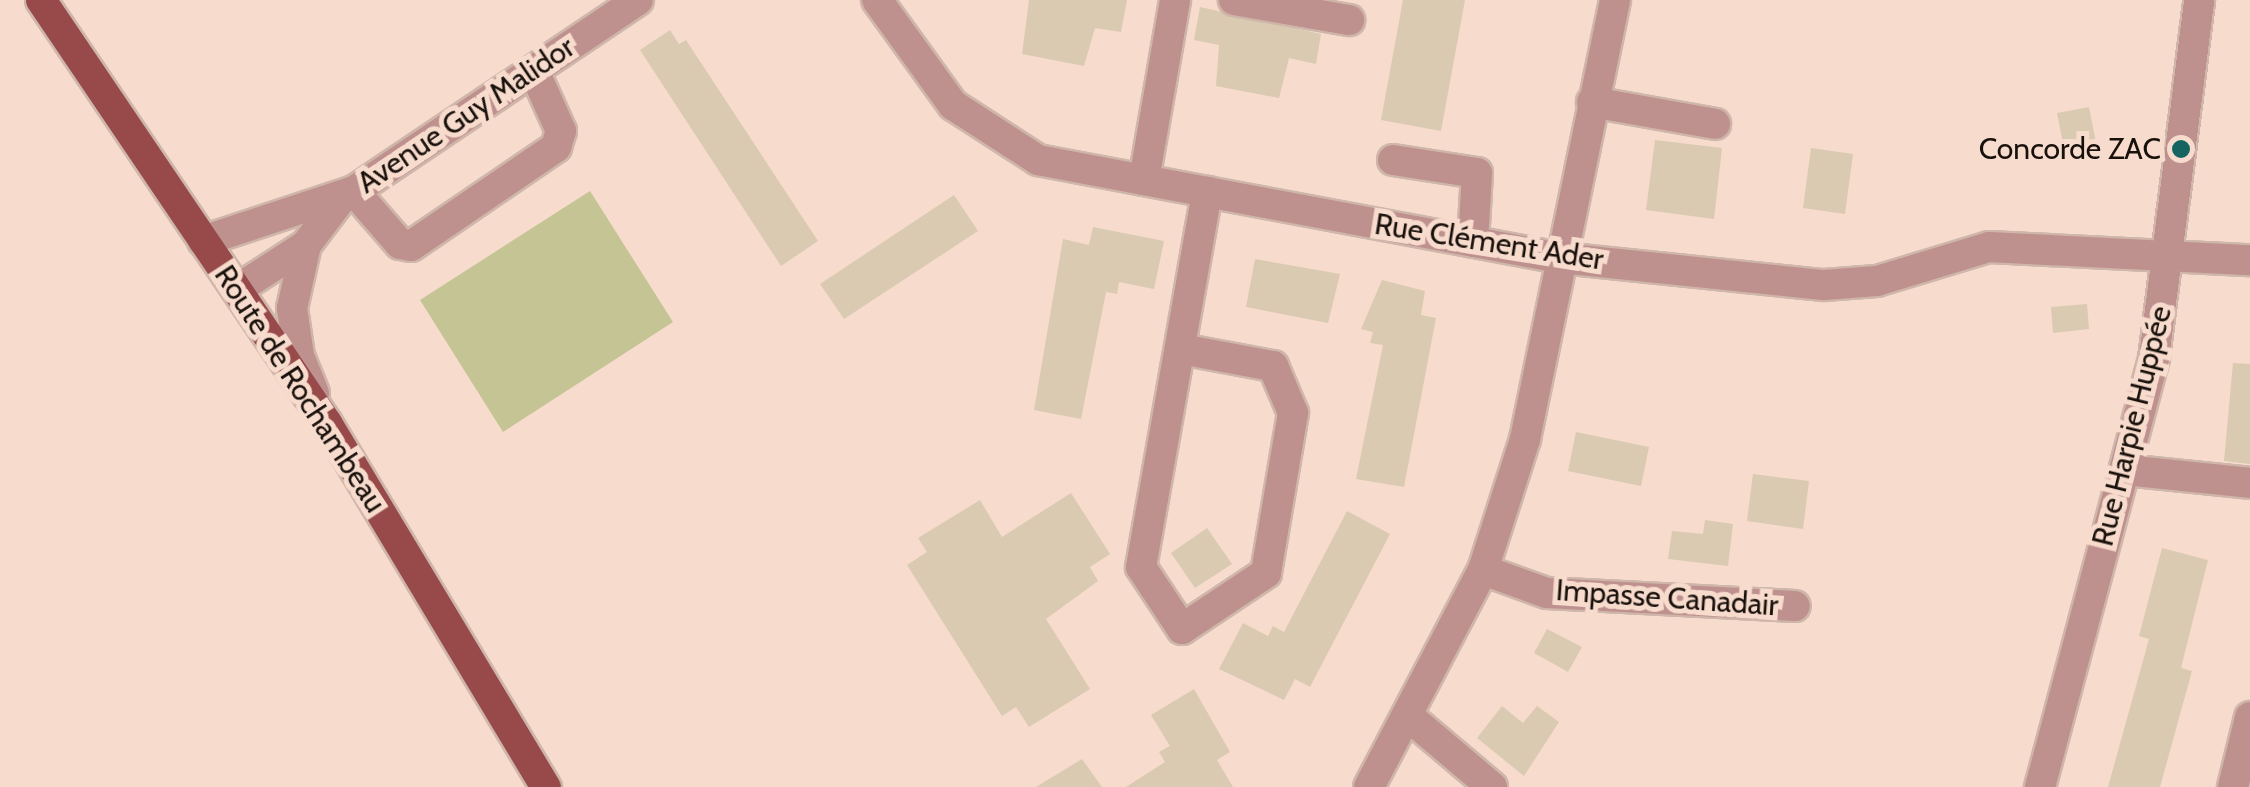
<!DOCTYPE html>
<meta charset="utf-8">
<style>
body{margin:0}
#map{position:relative;width:2250px;height:787px;overflow:hidden;background:#f7dbcd;font-family:Cabin,sans-serif}
div>[style]{position:absolute}
.green>*{inset:0;background:#c5c494}
.building>*{inset:0;background:#dacab2}
.roads{filter:drop-shadow(2px 0 #cfb6aa) drop-shadow(-2px 0 #cfb6aa) drop-shadow(0 2px #cfb6aa) drop-shadow(0 -2px #cfb6aa)}
.minor>*{height:30px;margin:-15px;padding:0 15px;transform-origin:15px;border-radius:15px;background:#be908e}
.major>*{height:30px;margin:-15px;padding:0 15px;transform-origin:15px;border-radius:15px;background:#984a4a}
.dots>*{width:28px;height:28px;translate:-50% -50%;box-sizing:border-box;border:5px solid #f7dbcd;border-radius:50%}
span{translate:-50% -50%;white-space:nowrap;text-align:center;line-height:1.15;-webkit-text-stroke:10px #f7dbcd;paint-order:stroke}
.street-label{font-size:30px;color:#18100b}
.poi-label{font-size:30px;color:#18100b}
.right{translate:-100% -50%;text-align:right}
</style>
<div id="map">
<div class="green">
<div style="clip-path:polygon(590px 191px,673px 322px,503px 432px,420px 300px)"></div>
</div>
<div class="building">
<div style="clip-path:polygon(1029px 0,1127px 0,1121px 32px,1095px 28px,1084px 66px,1022px 54px)"></div>
<div style="clip-path:polygon(1403px 0,1465px 0,1441px 131px,1381px 120px)"></div>
<div style="clip-path:polygon(1200px 7px,1321px 34px,1316px 64px,1289px 58px,1279px 98px,1216px 86px,1219px 45px,1194px 40px)"></div>
<div style="clip-path:polygon(670px 30px,679px 44px,686px 40px,818px 241px,781px 266px,640px 50px)"></div>
<div style="clip-path:polygon(2089px 107px,2096px 143px,2064px 149px,2057px 113px)"></div>
<div style="clip-path:polygon(1655px 140px,1722px 148px,1714px 219px,1646px 210px)"></div>
<div style="clip-path:polygon(1811px 148px,1853px 154px,1845px 214px,1803px 208px)"></div>
<div style="clip-path:polygon(954px 195px,978px 231px,844px 319px,820px 284px)"></div>
<div style="clip-path:polygon(1093px 227px,1164px 241px,1154px 289px,1119px 282px,1117px 294px,1106px 292px,1081px 419px,1034px 410px,1063px 239px,1089px 245px)"></div>
<div style="clip-path:polygon(1255px 259px,1340px 274px,1328px 323px,1246px 307px)"></div>
<div style="clip-path:polygon(1382px 280px,1425px 291px,1421px 315px,1436px 318px,1404px 487px,1356px 479px,1383px 345px,1370px 343px,1373px 332px,1361px 329px)"></div>
<div style="clip-path:polygon(2087px 304px,2089px 329px,2053px 333px,2051px 307px)"></div>
<div style="clip-path:polygon(2233px 363px,2250px 364px,2250px 464px,2224px 461px)"></div>
<div style="clip-path:polygon(1576px 432px,1649px 447px,1641px 486px,1568px 471px)"></div>
<div style="clip-path:polygon(1753px 474px,1809px 481px,1803px 529px,1747px 521px)"></div>
<div style="clip-path:polygon(1071px 493px,1110px 554px,1090px 567px,1098px 581px,1046px 619px,1090px 689px,1029px 727px,1016px 707px,1002px 716px,907px 565px,927px 552px,918px 538px,980px 500px,1002px 537px)"></div>
<div style="clip-path:polygon(1347px 511px,1390px 534px,1310px 687px,1295px 679px,1284px 700px,1219px 669px,1243px 623px,1268px 636px,1273px 626px,1284px 632px)"></div>
<div style="clip-path:polygon(1705px 520px,1733px 524px,1728px 566px,1668px 559px,1672px 531px,1703px 534px)"></div>
<div style="clip-path:polygon(1207px 528px,1232px 564px,1195px 588px,1171px 553px)"></div>
<div style="clip-path:polygon(2162px 548px,2208px 560px,2181px 668px,2192px 671px,2160px 787px,2108px 787px,2149px 639px,2139px 636px)"></div>
<div style="clip-path:polygon(1547px 629px,1582px 647px,1568px 672px,1534px 653px)"></div>
<div style="clip-path:polygon(1194px 689px,1230px 752px,1217px 760px,1233px 787px,1126px 787px,1165px 762px,1159px 752px,1170px 746px,1151px 715px)"></div>
<div style="clip-path:polygon(1502px 706px,1523px 723px,1537px 706px,1559px 722px,1524px 776px,1477px 738px)"></div>
<div style="clip-path:polygon(1082px 759px,1102px 787px,1036px 787px)"></div>
</div>
<div class="roads">
<div class="minor">
<div style="left:877px;top:0;width:130px;rotate:54.1deg"></div>
<div style="left:953px;top:105px;width:101px;rotate:32.9deg"></div>
<div style="left:1038px;top:160px;width:172px;rotate:10.7deg"></div>
<div style="left:1207px;top:192px;width:360px;rotate:10.6deg"></div>
<div style="left:1561px;top:258px;width:264px;rotate:5.9deg"></div>
<div style="left:1824px;top:285px;width:53px;rotate:-4.3deg"></div>
<div style="left:1877px;top:281px;width:117px;rotate:-16.9deg"></div>
<div style="left:1989px;top:247px;width:261px;rotate:2.9deg"></div>
<div style="left:1234px;top:0;width:117px;rotate:9.9deg"></div>
<div style="left:1592px;top:102px;width:125px;rotate:10.1deg"></div>
<div style="left:1393px;top:160px;width:85px;rotate:8.8deg"></div>
<div style="left:1477px;top:173px;width:69px;rotate:93.3deg"></div>
<div style="left:1144px;top:180px;width:183px;rotate:-80.2deg"></div>
<div style="left:354px;top:191px;width:70px;rotate:49deg"></div>
<div style="left:400px;top:244px;width:11px;rotate:10deg"></div>
<div style="left:411px;top:246px;width:176px;rotate:-34.3deg"></div>
<div style="left:556px;top:147px;width:17px;rotate:-73deg"></div>
<div style="left:561px;top:131px;width:66px;rotate:-114.2deg"></div>
<div style="left:203px;top:241px;width:159px;rotate:-18.3deg"></div>
<div style="left:354px;top:191px;width:342px;rotate:-33.9deg"></div>
<div style="left:306px;top:245px;width:65px;rotate:102.5deg"></div>
<div style="left:292px;top:308px;width:49px;rotate:81.7deg"></div>
<div style="left:299px;top:356px;width:40px;rotate:68deg"></div>
<div style="left:238px;top:289px;width:81px;rotate:-32.9deg"></div>
<div style="left:306px;top:245px;width:61px;rotate:-52.9deg"></div>
<div style="left:1181px;top:349px;width:94px;rotate:10.5deg"></div>
<div style="left:1273px;top:366px;width:51px;rotate:66.9deg"></div>
<div style="left:1293px;top:413px;width:162px;rotate:99.6deg"></div>
<div style="left:1266px;top:573px;width:101px;rotate:146.3deg"></div>
<div style="left:1182px;top:629px;width:74px;rotate:-123.5deg"></div>
<div style="left:1141px;top:567px;width:381px;rotate:-80deg"></div>
<div style="left:2125px;top:470px;width:126px;rotate:5.9deg"></div>
<div style="left:1483px;top:570px;width:68px;rotate:19.8deg"></div>
<div style="left:1547px;top:593px;width:248px;rotate:3deg"></div>
<div style="left:1408px;top:716px;width:110px;rotate:40.2deg"></div>
<div style="left:1369px;top:787px;width:245px;rotate:-62.3deg"></div>
<div style="left:1483px;top:570px;width:138px;rotate:-72.2deg"></div>
<div style="left:1525px;top:439px;width:448px;rotate:-78.4deg"></div>
<div style="left:2040px;top:787px;width:444px;rotate:-75.1deg"></div>
<div style="left:2154px;top:358px;width:361px;rotate:-82.8deg"></div>
<div style="left:2233px;top:787px;width:72px;rotate:-76.3deg"></div>
</div>
<div class="major">
<div style="left:41px;top:0;width:511px;rotate:55.94deg"></div>
<div style="left:327px;top:423px;width:425px;rotate:59deg"></div>
</div>
</div>
<div class="dots">
<div style="left:2181px;top:149px;background:#166461"></div>
</div>
<div class="street-label">
<span style="left:466px;top:115px;rotate:-34deg">Avenue Guy Malidor</span>
<span style="left:1489px;top:242px;rotate:9deg">Rue Clément Ader</span>
<span style="left:300px;top:389px;rotate:57deg">Route de Rochambeau</span>
<span style="left:2132px;top:426px;rotate:-76deg">Rue Harpie Huppée</span>
<span style="left:1667px;top:598px;rotate:4deg">Impasse Canadair</span>
</div>
<div class="poi-label">
<span class="right" style="left:2161px;top:149px">Concorde ZAC</span>
</div>
</div>
